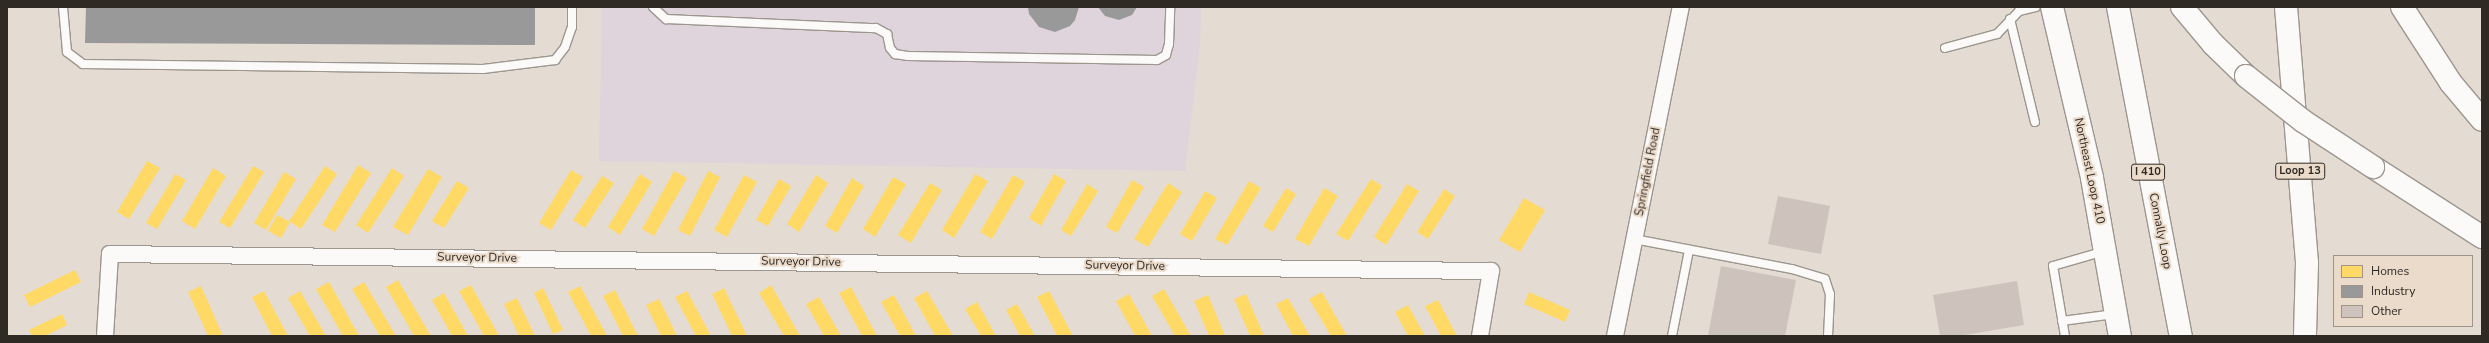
<!DOCTYPE html>
<style>
body{margin:0}
#map{position:relative;width:2489px;height:343px;overflow:hidden;background:#e4dbd2;font-family:"Nunito Sans",sans-serif}
div>[style]{position:absolute}
.industrial>*{inset:0;background:#dfd4db}
.homes>*{inset:0;background:#ffd966}
.industry>*{inset:0;background:#999}
.building>*{inset:0;background:#cdc3bc}
.roads{filter:drop-shadow(1px 0 #9c968f) drop-shadow(-1px 0 #9c968f) drop-shadow(0 1px #9c968f) drop-shadow(0 -1px #9c968f)}
.service>*{height:8px;margin:-4px;padding:0 4px;transform-origin:4px;border-radius:4px;background:#fbfaf8}
.minor>*{height:16px;margin:-8px;padding:0 8px;transform-origin:8px;border-radius:8px;background:#fbfaf8}
.secondary>*{height:22px;margin:-11px;padding:0 11px;transform-origin:11px;border-radius:11px;background:#fbfaf8}
.motorway>*{height:22px;margin:-11px;padding:0 11px;transform-origin:11px;border-radius:11px;background:#fbfaf8}
.bridges{filter:drop-shadow(1px 0 #9c968f) drop-shadow(-1px 0 #9c968f) drop-shadow(0 1px #9c968f) drop-shadow(0 -1px #9c968f)}
.motorway-bridge>*{height:22px;margin:-11px;padding:0 11px;transform-origin:11px;border-radius:11px;background:#fbfaf8}
span{translate:-50% -50%;white-space:nowrap;text-align:center;line-height:1.15;-webkit-text-stroke:4px #ebdbcb;paint-order:stroke}
.shield-label span{padding:1px 3px;background:#ebdbcb;border:1px solid;border-radius:3px;-webkit-text-stroke-width:0}
.shield-label{font-size:11px;color:#302a24;font-weight:700}
.street-label{font-size:12px;color:#302a24}
.frame{position:absolute;inset:0;border:8px solid #302a24;pointer-events:none}
.legend{position:absolute;left:2333px;top:255px;width:140px;height:72px;box-sizing:border-box;background:#ebdbcb;border:1px solid #a09488;margin:0;padding:5px 7px;list-style:none;font-size:12px;color:#302a24}
.legend li{display:flex;align-items:center;gap:8px;height:20px}
.legend b{width:20px;border:1px solid #a09488}
</style>
<div id="map">
<div class="industrial">
<div style="clip-path:polygon(602px 7px,1201px 7px,1200px 43px,1185px 171px,599px 161px)"></div>
</div>
<div class="homes">
<div style="clip-path:polygon(147px 161px,160px 168px,129px 219px,117px 212px)"></div>
<div style="clip-path:polygon(358px 165px,371px 173px,335px 232px,322px 225px)"></div>
<div style="clip-path:polygon(253px 166px,264px 172px,230px 228px,219px 222px)"></div>
<div style="clip-path:polygon(325px 166px,337px 174px,301px 229px,289px 221px)"></div>
<div style="clip-path:polygon(213px 168px,226px 176px,195px 229px,182px 221px)"></div>
<div style="clip-path:polygon(392px 168px,404px 176px,368px 233px,356px 225px)"></div>
<div style="clip-path:polygon(428px 169px,442px 177px,408px 235px,393px 227px)"></div>
<div style="clip-path:polygon(571px 170px,583px 177px,551px 230px,539px 223px)"></div>
<div style="clip-path:polygon(674px 171px,687px 178px,654px 236px,642px 229px)"></div>
<div style="clip-path:polygon(708px 171px,720px 177px,690px 236px,678px 230px)"></div>
<div style="clip-path:polygon(284px 172px,296px 179px,266px 230px,254px 223px)"></div>
<div style="clip-path:polygon(175px 174px,186px 180px,157px 229px,146px 223px)"></div>
<div style="clip-path:polygon(640px 174px,652px 182px,620px 235px,608px 227px)"></div>
<div style="clip-path:polygon(975px 174px,988px 181px,954px 238px,942px 230px)"></div>
<div style="clip-path:polygon(1054px 174px,1066px 181px,1041px 226px,1029px 218px)"></div>
<div style="clip-path:polygon(744px 175px,757px 182px,727px 237px,714px 230px)"></div>
<div style="clip-path:polygon(816px 175px,828px 183px,799px 232px,787px 224px)"></div>
<div style="clip-path:polygon(1013px 175px,1025px 182px,992px 239px,980px 232px)"></div>
<div style="clip-path:polygon(602px 176px,614px 183px,585px 228px,573px 220px)"></div>
<div style="clip-path:polygon(893px 177px,906px 184px,875px 237px,863px 229px)"></div>
<div style="clip-path:polygon(852px 178px,864px 186px,837px 233px,825px 226px)"></div>
<div style="clip-path:polygon(779px 179px,791px 186px,768px 226px,756px 220px)"></div>
<div style="clip-path:polygon(1371px 179px,1382px 186px,1348px 241px,1336px 234px)"></div>
<div style="clip-path:polygon(1132px 180px,1144px 187px,1117px 233px,1106px 227px)"></div>
<div style="clip-path:polygon(457px 181px,469px 188px,444px 228px,432px 221px)"></div>
<div style="clip-path:polygon(1249px 181px,1261px 188px,1227px 245px,1215px 239px)"></div>
<div style="clip-path:polygon(930px 183px,942px 190px,911px 243px,898px 235px)"></div>
<div style="clip-path:polygon(1168px 183px,1182px 192px,1148px 247px,1134px 239px)"></div>
<div style="clip-path:polygon(1087px 184px,1098px 191px,1071px 236px,1061px 230px)"></div>
<div style="clip-path:polygon(1407px 184px,1419px 191px,1386px 245px,1374px 237px)"></div>
<div style="clip-path:polygon(1286px 188px,1296px 194px,1273px 232px,1263px 226px)"></div>
<div style="clip-path:polygon(1324px 188px,1338px 196px,1309px 246px,1295px 239px)"></div>
<div style="clip-path:polygon(1444px 189px,1455px 196px,1428px 239px,1417px 232px)"></div>
<div style="clip-path:polygon(1205px 191px,1217px 198px,1192px 241px,1180px 234px)"></div>
<div style="clip-path:polygon(1524px 198px,1545px 210px,1520px 252px,1499px 240px)"></div>
<div style="clip-path:polygon(277px 215px,290px 222px,281px 238px,268px 231px)"></div>
<div style="clip-path:polygon(75px 270px,81px 282px,30px 307px,24px 295px)"></div>
<div style="clip-path:polygon(398px 280px,431px 336px,414px 336px,386px 287px)"></div>
<div style="clip-path:polygon(329px 282px,359px 336px,343px 336px,316px 289px)"></div>
<div style="clip-path:polygon(364px 282px,396px 336px,380px 336px,352px 289px)"></div>
<div style="clip-path:polygon(471px 285px,499px 336px,484px 336px,459px 291px)"></div>
<div style="clip-path:polygon(771px 285px,800px 336px,784px 336px,759px 293px)"></div>
<div style="clip-path:polygon(201px 286px,223px 336px,208px 336px,188px 292px)"></div>
<div style="clip-path:polygon(580px 286px,607px 336px,591px 336px,568px 292px)"></div>
<div style="clip-path:polygon(851px 287px,877px 336px,862px 336px,839px 293px)"></div>
<div style="clip-path:polygon(543px 288px,563px 330px,553px 334px,534px 293px)"></div>
<div style="clip-path:polygon(724px 288px,747px 336px,732px 336px,712px 294px)"></div>
<div style="clip-path:polygon(1164px 289px,1191px 336px,1175px 336px,1152px 296px)"></div>
<div style="clip-path:polygon(615px 290px,638px 336px,623px 336px,603px 296px)"></div>
<div style="clip-path:polygon(264px 291px,288px 336px,272px 336px,252px 297px)"></div>
<div style="clip-path:polygon(300px 291px,326px 336px,310px 336px,288px 298px)"></div>
<div style="clip-path:polygon(687px 291px,710px 334px,706px 336px,696px 336px,675px 297px)"></div>
<div style="clip-path:polygon(927px 291px,953px 336px,935px 336px,914px 298px)"></div>
<div style="clip-path:polygon(1049px 291px,1073px 336px,1057px 336px,1037px 297px)"></div>
<div style="clip-path:polygon(1322px 292px,1347px 336px,1331px 336px,1309px 299px)"></div>
<div style="clip-path:polygon(1529px 292px,1570px 310px,1565px 322px,1524px 304px)"></div>
<div style="clip-path:polygon(444px 293px,468px 336px,452px 336px,432px 300px)"></div>
<div style="clip-path:polygon(1129px 294px,1152px 336px,1135px 336px,1116px 301px)"></div>
<div style="clip-path:polygon(1246px 294px,1264px 336px,1250px 336px,1234px 299px)"></div>
<div style="clip-path:polygon(894px 295px,916px 336px,900px 336px,881px 302px)"></div>
<div style="clip-path:polygon(1208px 295px,1225px 336px,1209px 336px,1194px 301px)"></div>
<div style="clip-path:polygon(819px 297px,841px 336px,824px 336px,806px 304px)"></div>
<div style="clip-path:polygon(517px 298px,535px 336px,519px 336px,504px 304px)"></div>
<div style="clip-path:polygon(1288px 298px,1310px 336px,1293px 336px,1276px 304px)"></div>
<div style="clip-path:polygon(659px 299px,677px 336px,661px 336px,646px 305px)"></div>
<div style="clip-path:polygon(1438px 300px,1457px 336px,1441px 336px,1425px 306px)"></div>
<div style="clip-path:polygon(977px 302px,996px 336px,981px 336px,965px 309px)"></div>
<div style="clip-path:polygon(1017px 304px,1035px 336px,1020px 336px,1006px 310px)"></div>
<div style="clip-path:polygon(1408px 305px,1425px 336px,1408px 336px,1395px 312px)"></div>
<div style="clip-path:polygon(62px 314px,67px 325px,45px 336px,32px 336px,29px 330px)"></div>
</div>
<div class="industry">
<div style="clip-path:polygon(86px 7px,535px 7px,535px 45px,85px 43px)"></div>
<div style="clip-path:polygon(1028px 7px,1079px 7px,1075px 20px,1070px 26px,1055px 32px,1039px 27px,1029px 14px)"></div>
<div style="clip-path:polygon(1098px 7px,1137px 7px,1132px 15px,1119px 20px,1105px 16px)"></div>
</div>
<div class="building">
<div style="clip-path:polygon(1778px 196px,1830px 206px,1821px 254px,1768px 244px)"></div>
<div style="clip-path:polygon(1721px 266px,1796px 280px,1785px 336px,1708px 336px)"></div>
<div style="clip-path:polygon(2017px 281px,2024px 325px,1959px 336px,1940px 336px,1933px 295px)"></div>
</div>
<div class="roads">
<div class="service">
<div style="left:63px;top:7px;width:45px;rotate:84.9deg"></div>
<div style="left:67px;top:52px;width:20px;rotate:37deg"></div>
<div style="left:83px;top:64px;width:400px;rotate:0.7deg"></div>
<div style="left:483px;top:69px;width:73px;rotate:-7.1deg"></div>
<div style="left:555px;top:60px;width:16px;rotate:-52deg"></div>
<div style="left:565px;top:47px;width:21px;rotate:-71deg"></div>
<div style="left:572px;top:27px;width:20px;rotate:-90deg"></div>
<div style="left:653px;top:7px;width:18px;rotate:43deg"></div>
<div style="left:666px;top:19px;width:210px;rotate:2.5deg"></div>
<div style="left:876px;top:28px;width:13px;rotate:29deg"></div>
<div style="left:887px;top:34px;width:14px;rotate:78deg"></div>
<div style="left:890px;top:48px;width:8px;rotate:50deg"></div>
<div style="left:895px;top:54px;width:13px;rotate:9deg"></div>
<div style="left:908px;top:56px;width:249px;rotate:0.9deg"></div>
<div style="left:1157px;top:60px;width:10px;rotate:-29deg"></div>
<div style="left:1166px;top:55px;width:11px;rotate:-75deg"></div>
<div style="left:1169px;top:44px;width:37px;rotate:-88deg"></div>
<div style="left:2010px;top:19px;width:106px;rotate:76.4deg"></div>
<div style="left:1945px;top:48px;width:54px;rotate:-15.1deg"></div>
<div style="left:1997px;top:34px;width:32px;rotate:-46deg"></div>
<div style="left:2019px;top:11px;width:17px;rotate:-13deg"></div>
<div style="left:1634px;top:239px;width:161px;rotate:10.8deg"></div>
<div style="left:1792px;top:269px;width:34px;rotate:17deg"></div>
<div style="left:1825px;top:279px;width:16px;rotate:72deg"></div>
<div style="left:1830px;top:294px;width:42px;rotate:92.7deg"></div>
<div style="left:2062px;top:321px;width:53px;rotate:-7.5deg"></div>
<div style="left:1672px;top:336px;width:88px;rotate:-78.8deg"></div>
<div style="left:2065px;top:336px;width:71px;rotate:-99.7deg"></div>
<div style="left:2053px;top:266px;width:54px;rotate:-16.1deg"></div>
</div>
<div class="minor">
<div style="left:105px;top:336px;width:82px;rotate:-86.5deg"></div>
<div style="left:110px;top:254px;width:1381px;rotate:0.71deg"></div>
<div style="left:1491px;top:271px;width:66px;rotate:99.6deg"></div>
<div style="left:1615px;top:336px;width:336px;rotate:-78.7deg"></div>
</div>
<div class="secondary">
<div style="left:2052px;top:7px;width:176px;rotate:76.8deg"></div>
<div style="left:2092px;top:178px;width:160px;rotate:80deg"></div>
</div>
<div class="motorway">
<div style="left:2118px;top:7px;width:335px;rotate:79.2deg"></div>
<div style="left:2182px;top:7px;width:48px;rotate:50deg"></div>
<div style="left:2213px;top:44px;width:46px;rotate:44.1deg"></div>
<div style="left:2286px;top:7px;width:257px;rotate:85.3deg"></div>
<div style="left:2307px;top:263px;width:73px;rotate:91.6deg"></div>
<div style="left:2402px;top:7px;width:90px;rotate:57.2deg"></div>
<div style="left:2451px;top:83px;width:48px;rotate:50deg"></div>
<div style="left:2373px;top:167px;width:130px;rotate:32.7deg"></div>
</div>
</div>
<div class="bridges">
<div class="motorway-bridge">
<div style="left:2246px;top:76px;width:73px;rotate:38.3deg"></div>
<div style="left:2303px;top:121px;width:84px;rotate:33.3deg"></div>
</div>
</div>
<div class="shield-label">
<span style="left:2300px;top:171px">Loop 13</span>
<span style="left:2148px;top:172px">I 410</span>
</div>
<div class="street-label">
<span style="left:2089px;top:171px;rotate:78deg">Northeast Loop 410</span>
<span style="left:1648px;top:172px;rotate:-79deg">Springfield Road</span>
<span style="left:2160px;top:231px;rotate:79deg">Connally Loop</span>
<span style="left:477px;top:258px;rotate:1deg">Surveyor Drive</span>
<span style="left:801px;top:262px;rotate:1deg">Surveyor Drive</span>
<span style="left:1125px;top:266px;rotate:1deg">Surveyor Drive</span>
</div>
<div class="frame"></div>
<ul class="legend">
<li><b style="height:11px;background:#ffd966"></b>Homes</li>
<li><b style="height:11px;background:#999"></b>Industry</li>
<li><b style="height:11px;background:#cdc3bc"></b>Other</li>
</ul>
</div>
